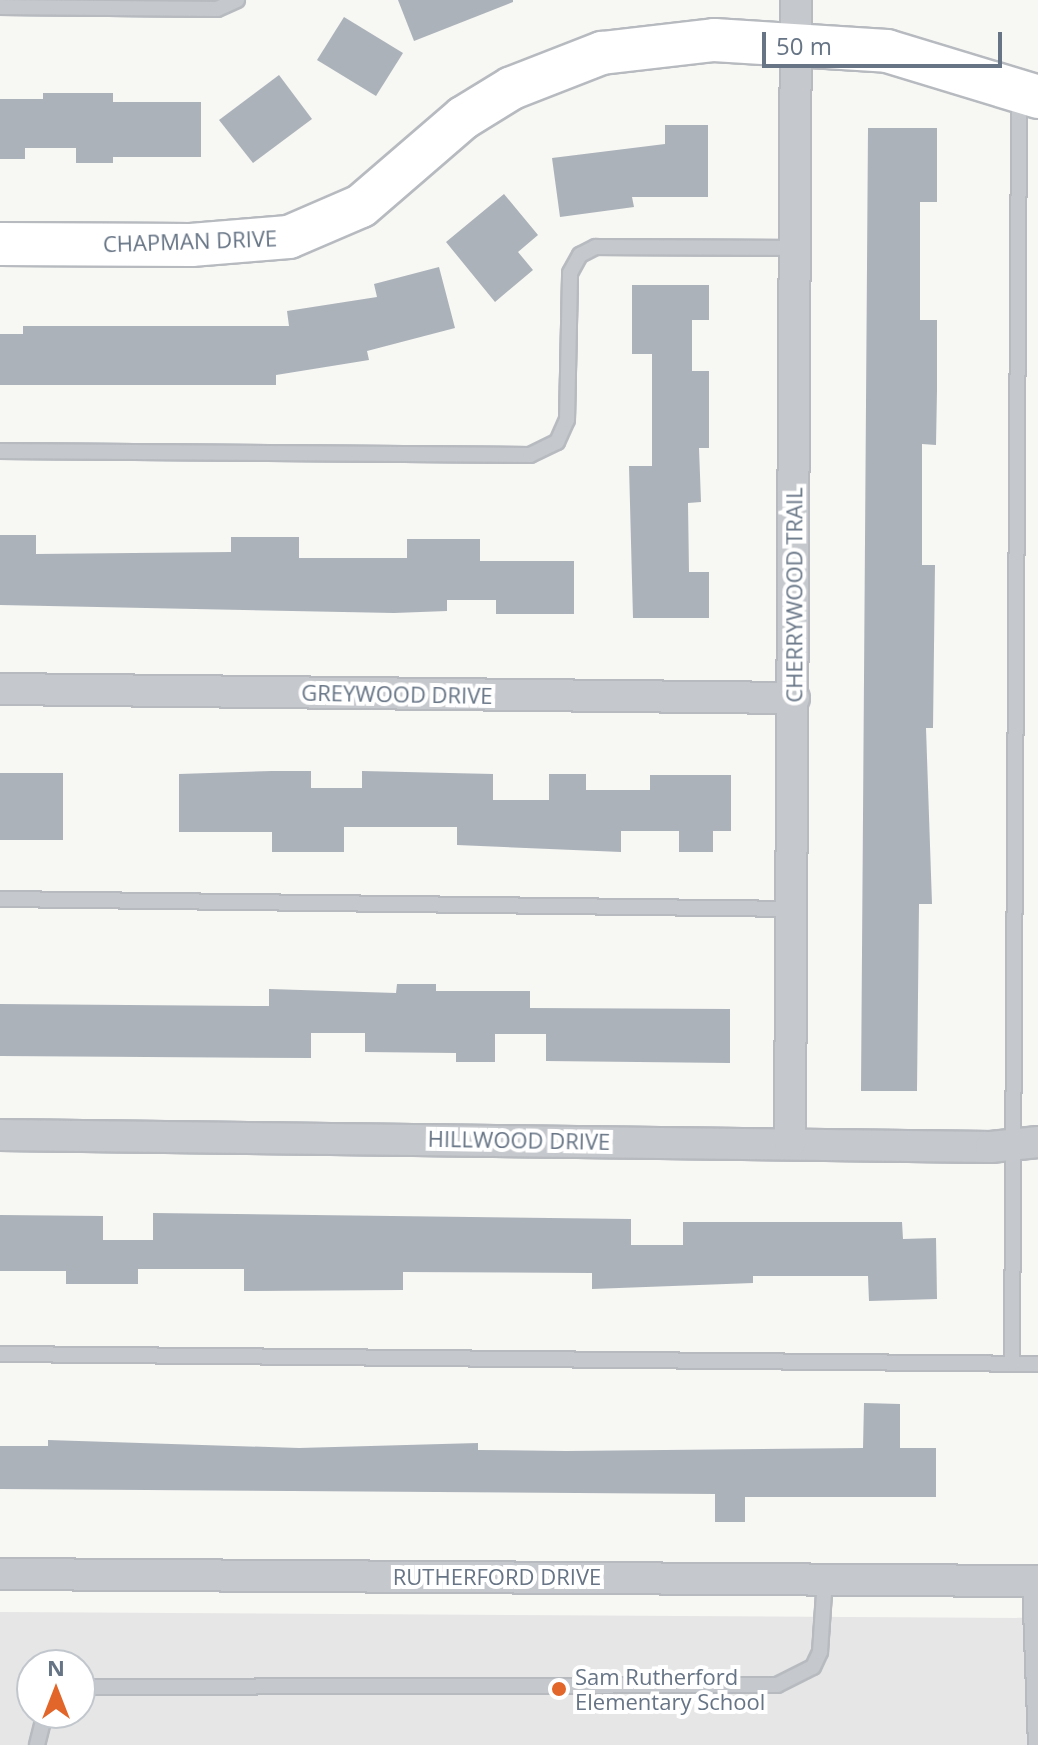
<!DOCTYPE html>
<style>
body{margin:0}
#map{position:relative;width:1038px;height:1745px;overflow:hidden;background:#f7f7f4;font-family:"Open Sans",sans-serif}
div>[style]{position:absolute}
.built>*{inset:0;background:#e5e6e5}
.building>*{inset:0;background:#abb2b9}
.roads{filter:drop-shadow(2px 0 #b7bbc0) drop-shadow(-2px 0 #b7bbc0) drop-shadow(0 2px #b7bbc0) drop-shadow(0 -2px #b7bbc0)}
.lane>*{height:14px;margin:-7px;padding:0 7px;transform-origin:7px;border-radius:7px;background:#c5c8cc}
.street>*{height:30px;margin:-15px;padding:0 15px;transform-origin:15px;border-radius:15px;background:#c5c8cc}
.secondary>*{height:42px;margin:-21px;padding:0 21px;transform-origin:21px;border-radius:21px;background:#fff}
.dots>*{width:22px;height:22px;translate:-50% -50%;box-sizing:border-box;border:4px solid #fff;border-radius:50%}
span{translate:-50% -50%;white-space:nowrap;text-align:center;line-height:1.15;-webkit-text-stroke:8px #fff;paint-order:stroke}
.street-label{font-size:22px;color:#667485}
.poi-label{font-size:22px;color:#667485}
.left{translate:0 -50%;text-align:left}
.north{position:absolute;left:16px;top:1649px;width:80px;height:80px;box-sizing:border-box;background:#fff;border:2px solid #c2c7ce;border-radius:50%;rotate:0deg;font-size:22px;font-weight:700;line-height:32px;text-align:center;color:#667485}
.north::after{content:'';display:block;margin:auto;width:28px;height:36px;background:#e26629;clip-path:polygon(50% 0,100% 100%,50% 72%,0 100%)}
.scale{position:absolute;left:762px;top:32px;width:240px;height:36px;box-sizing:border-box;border:4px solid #667485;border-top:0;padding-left:10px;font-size:24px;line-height:28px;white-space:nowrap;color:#667485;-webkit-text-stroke:6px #fff;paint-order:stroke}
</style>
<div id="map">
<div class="built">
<div style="clip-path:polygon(evenodd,0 1612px,1038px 1618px,1038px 1745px,0 1745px,0 1612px,32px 1665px,80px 1665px,80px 1713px,32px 1713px,32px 1665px)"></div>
</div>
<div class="building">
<div style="clip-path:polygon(398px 0,513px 0,513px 2px,414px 41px)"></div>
<div style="clip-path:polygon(344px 17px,403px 53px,376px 96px,317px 60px)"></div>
<div style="clip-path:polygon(279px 75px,312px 119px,253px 163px,219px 120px)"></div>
<div style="clip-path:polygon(43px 93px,113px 93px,113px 102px,201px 102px,201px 157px,113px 157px,113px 163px,76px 163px,76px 148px,25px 148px,25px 159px,0 159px,0 99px,43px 99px)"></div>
<div style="clip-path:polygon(665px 125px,708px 125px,708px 197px,632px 197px,634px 207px,560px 217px,552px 158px,665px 144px)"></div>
<div style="clip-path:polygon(868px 128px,937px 128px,937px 202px,920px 202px,920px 320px,937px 320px,937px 390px,936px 445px,922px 444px,922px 565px,935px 565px,933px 728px,926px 728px,932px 904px,919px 904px,917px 1091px,861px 1091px)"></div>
<div style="clip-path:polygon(504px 194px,538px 235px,518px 252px,533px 270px,495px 302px,446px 242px)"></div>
<div style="clip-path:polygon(439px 267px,455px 328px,367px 351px,369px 360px,276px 375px,276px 385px,0 385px,0 334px,23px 334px,23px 326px,289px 326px,287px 311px,377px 297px,374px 284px)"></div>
<div style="clip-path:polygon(632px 285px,709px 285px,709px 320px,692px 320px,692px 371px,709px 371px,709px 448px,699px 448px,701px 502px,688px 503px,689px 572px,709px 572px,709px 618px,633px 618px,629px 466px,652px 466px,652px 354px,632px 354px)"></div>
<div style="clip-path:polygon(0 535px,36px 535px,36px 554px,231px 552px,231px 537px,299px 537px,299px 558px,407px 558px,407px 539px,480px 539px,480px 561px,574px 561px,574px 614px,496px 614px,496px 600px,447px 600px,447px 611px,394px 613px,0 605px)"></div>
<div style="clip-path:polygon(272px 771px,311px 771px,311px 788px,362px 788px,362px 771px,493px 774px,493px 800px,549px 800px,549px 774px,586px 774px,586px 790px,650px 790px,650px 775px,731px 775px,731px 831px,713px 831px,713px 852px,679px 852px,679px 831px,621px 831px,621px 852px,457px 845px,457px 827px,344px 827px,344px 852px,272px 852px,272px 832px,179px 832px,179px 774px)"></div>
<div style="clip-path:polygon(0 773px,63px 773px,63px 840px,0 840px)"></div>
<div style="clip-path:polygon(397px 984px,436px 984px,436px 991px,530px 991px,530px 1008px,730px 1009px,730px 1063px,546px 1061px,546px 1034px,495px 1034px,495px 1062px,456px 1062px,456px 1053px,365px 1052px,365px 1033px,311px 1033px,311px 1058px,0 1056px,0 1004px,269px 1006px,269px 989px,396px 993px)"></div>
<div style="clip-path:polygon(153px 1213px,631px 1219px,631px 1245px,683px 1245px,683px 1222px,902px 1222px,903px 1239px,936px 1238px,937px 1299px,869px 1301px,868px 1276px,753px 1276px,753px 1283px,592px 1289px,592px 1273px,403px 1272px,403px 1290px,244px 1291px,244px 1269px,138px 1269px,138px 1284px,66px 1284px,66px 1271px,0 1271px,0 1215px,103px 1216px,103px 1240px,153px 1240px)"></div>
<div style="clip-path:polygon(864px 1403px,900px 1404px,900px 1448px,936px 1448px,936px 1497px,745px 1497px,745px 1522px,715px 1522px,715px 1494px,0 1489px,0 1446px,48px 1446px,48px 1440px,299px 1448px,478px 1443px,478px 1450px,566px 1451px,863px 1448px)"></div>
</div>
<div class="roads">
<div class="lane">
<div style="left:0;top:7px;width:217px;rotate:0.5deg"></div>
<div style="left:217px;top:9px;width:22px;rotate:-24deg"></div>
<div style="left:0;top:451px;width:530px;rotate:0.43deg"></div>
<div style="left:530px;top:455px;width:30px;rotate:-26deg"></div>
<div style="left:557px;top:442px;width:24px;rotate:-66deg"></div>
<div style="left:567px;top:420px;width:147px;rotate:-88.8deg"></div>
<div style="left:570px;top:273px;width:21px;rotate:-61deg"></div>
<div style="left:580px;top:255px;width:18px;rotate:-27deg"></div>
<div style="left:596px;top:247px;width:198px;rotate:0.3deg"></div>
<div style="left:0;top:899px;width:792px;rotate:0.72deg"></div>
<div style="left:0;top:1354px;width:1038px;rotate:0.55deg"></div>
<div style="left:1012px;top:1363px;width:1267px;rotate:-89.68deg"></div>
<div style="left:1030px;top:1581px;width:164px;rotate:87.9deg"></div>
<div style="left:80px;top:1687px;width:697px;rotate:-0.16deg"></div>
<div style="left:777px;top:1685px;width:40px;rotate:-26.6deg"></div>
<div style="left:813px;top:1667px;width:17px;rotate:-65deg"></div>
<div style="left:820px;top:1652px;width:73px;rotate:-86.1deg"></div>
<div style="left:37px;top:1745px;width:33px;rotate:-76deg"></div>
</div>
<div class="street">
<div style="left:0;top:689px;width:794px;rotate:0.65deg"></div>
<div style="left:0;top:1135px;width:991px;rotate:0.69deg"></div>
<div style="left:991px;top:1147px;width:47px;rotate:-6.1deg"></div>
<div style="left:790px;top:1142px;width:1142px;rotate:-89.7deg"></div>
<div style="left:0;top:1574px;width:1038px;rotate:0.39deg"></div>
</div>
<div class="secondary">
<div style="left:0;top:244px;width:191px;rotate:0.3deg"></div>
<div style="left:191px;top:245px;width:98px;rotate:-4.7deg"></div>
<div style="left:289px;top:237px;width:78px;rotate:-23.3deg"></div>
<div style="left:361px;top:206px;width:135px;rotate:-40.8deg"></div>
<div style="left:463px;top:118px;width:57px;rotate:-31.5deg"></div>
<div style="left:512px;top:88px;width:97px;rotate:-21.3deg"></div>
<div style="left:602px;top:53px;width:113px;rotate:-6.6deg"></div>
<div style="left:714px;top:40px;width:173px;rotate:3.6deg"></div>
<div style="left:887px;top:51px;width:158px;rotate:16.9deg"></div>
</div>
</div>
<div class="dots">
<div style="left:559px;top:1689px;background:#e26629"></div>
</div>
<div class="street-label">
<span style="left:190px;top:241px;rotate:-2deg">CHAPMAN DRIVE</span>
<span style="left:794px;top:595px;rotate:-90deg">CHERRYWOOD TRAIL</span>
<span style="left:397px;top:694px;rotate:1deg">GREYWOOD DRIVE</span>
<span style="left:519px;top:1140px;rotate:1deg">HILLWOOD DRIVE</span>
<span style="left:497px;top:1577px">RUTHERFORD DRIVE</span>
</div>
<div class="poi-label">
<span class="left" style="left:575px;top:1689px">Sam Rutherford<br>Elementary School</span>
</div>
<div class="north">N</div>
<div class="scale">50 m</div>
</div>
